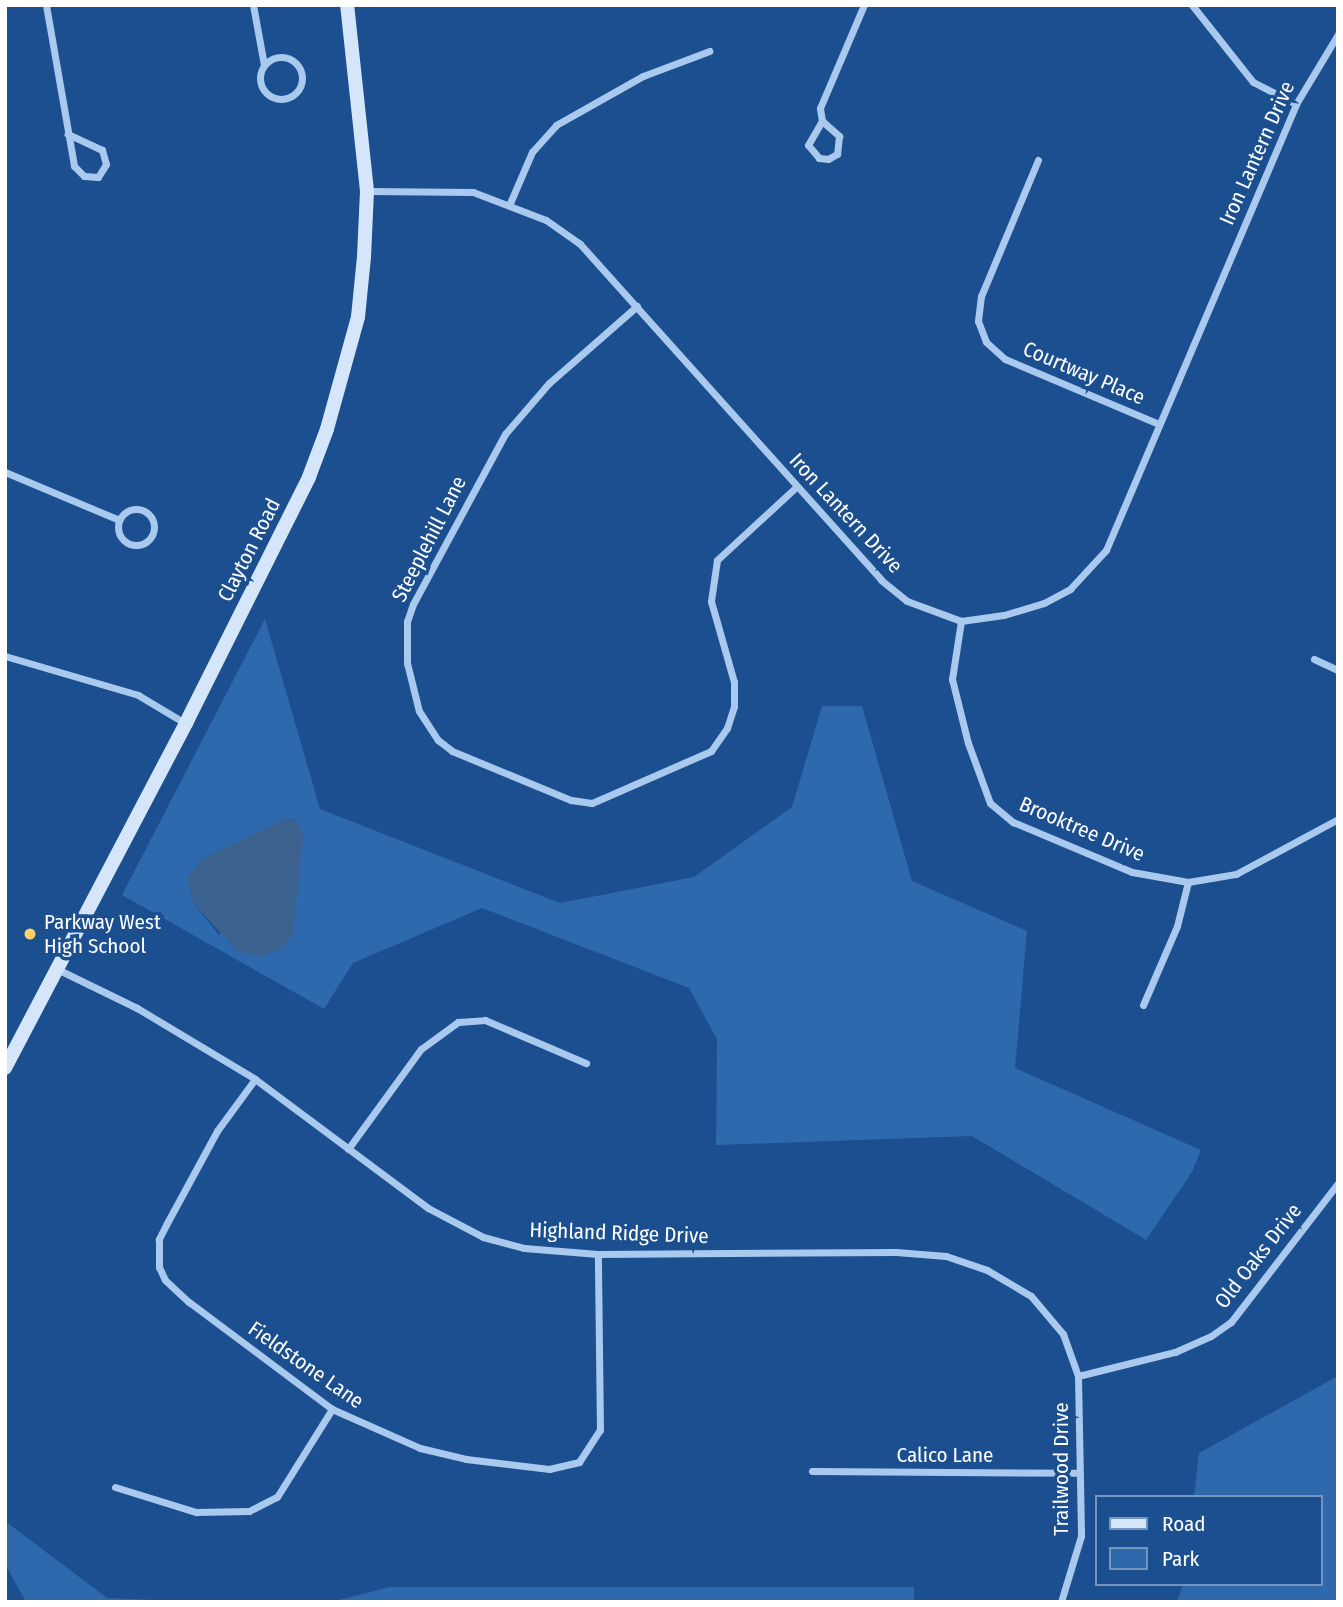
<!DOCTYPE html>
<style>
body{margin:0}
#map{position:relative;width:1343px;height:1607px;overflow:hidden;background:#1b4f8f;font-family:"Fira Sans Condensed",sans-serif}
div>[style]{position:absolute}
.green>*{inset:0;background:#2e69ad}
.water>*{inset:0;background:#3c6290}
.minor>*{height:7px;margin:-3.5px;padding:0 3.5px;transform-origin:3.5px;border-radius:3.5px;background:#a9c9ee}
.minor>.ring{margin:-3.5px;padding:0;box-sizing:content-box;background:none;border:7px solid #a9c9ee;border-radius:50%}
.secondary>*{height:14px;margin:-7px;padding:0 7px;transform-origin:7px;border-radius:7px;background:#d6e6fa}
.dots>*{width:19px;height:19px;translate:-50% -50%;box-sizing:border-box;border:4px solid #1b4f8f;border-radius:50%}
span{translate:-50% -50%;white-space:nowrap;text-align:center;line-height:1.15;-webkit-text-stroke:7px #1b4f8f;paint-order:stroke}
.street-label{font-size:21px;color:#fff}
.poi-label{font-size:21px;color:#fff}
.left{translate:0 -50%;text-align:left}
.frame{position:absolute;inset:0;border:7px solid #fff;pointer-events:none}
.legend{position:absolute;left:1095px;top:1495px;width:228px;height:91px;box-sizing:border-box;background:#1b4f8f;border:2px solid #7695bc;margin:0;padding:9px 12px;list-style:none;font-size:21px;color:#fff}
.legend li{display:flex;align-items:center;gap:14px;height:35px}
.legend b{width:35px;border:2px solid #7695bc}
</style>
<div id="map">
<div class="green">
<div style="clip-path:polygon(evenodd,265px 619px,320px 809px,560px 903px,694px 877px,792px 807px,822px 706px,862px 706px,912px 881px,1027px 931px,1015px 1068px,1201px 1150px,1192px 1172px,1146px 1240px,972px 1136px,716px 1145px,717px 1039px,689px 988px,482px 908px,353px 963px,324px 1009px,122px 895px,265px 619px,284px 819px,297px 820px,219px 935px,194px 904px,187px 877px,284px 819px)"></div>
<div style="clip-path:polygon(1338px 1376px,1338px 1602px,1177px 1602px,1183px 1584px,1320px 1584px,1320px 1497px,1194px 1497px,1199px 1453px)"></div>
<div style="clip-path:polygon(5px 1521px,107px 1598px,203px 1602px,26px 1602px,5px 1564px)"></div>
<div style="clip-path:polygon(390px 1587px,914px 1587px,914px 1602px,331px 1602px)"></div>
</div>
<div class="water">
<div style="clip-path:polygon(284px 819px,297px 820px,303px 836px,293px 934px,282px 948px,262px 957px,237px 951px,194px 904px,187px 877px,202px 859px)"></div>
</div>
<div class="minor">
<div style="left:46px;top:5px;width:163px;rotate:80.1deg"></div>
<div style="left:74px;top:166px;width:14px;rotate:45deg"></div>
<div style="left:84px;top:176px;width:14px;rotate:4deg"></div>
<div style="left:98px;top:177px;width:15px;rotate:-58deg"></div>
<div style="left:106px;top:164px;width:15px;rotate:-106deg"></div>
<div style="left:102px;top:150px;width:38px;rotate:-155deg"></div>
<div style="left:253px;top:5px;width:61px;rotate:79.6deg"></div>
<div style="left:1192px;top:5px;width:98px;rotate:51.6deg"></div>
<div style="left:1253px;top:82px;width:48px;rotate:27.1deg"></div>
<div class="ring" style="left:260px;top:57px;width:35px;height:35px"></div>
<div style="left:822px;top:121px;width:23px;rotate:41deg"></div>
<div style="left:839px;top:136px;width:18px;rotate:96deg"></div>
<div style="left:837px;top:154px;width:10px;rotate:151deg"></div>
<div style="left:828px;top:159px;width:9px;rotate:-174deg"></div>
<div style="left:819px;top:158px;width:17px;rotate:-130deg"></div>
<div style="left:808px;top:145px;width:28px;rotate:-60deg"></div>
<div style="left:822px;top:121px;width:13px;rotate:-99deg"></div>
<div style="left:820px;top:108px;width:112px;rotate:-66.9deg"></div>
<div style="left:1038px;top:160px;width:147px;rotate:112.7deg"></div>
<div style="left:981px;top:296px;width:25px;rotate:97deg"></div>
<div style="left:978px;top:321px;width:22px;rotate:69deg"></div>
<div style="left:986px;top:342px;width:25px;rotate:42deg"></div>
<div style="left:1005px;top:359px;width:167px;rotate:22.9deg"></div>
<div style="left:367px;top:191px;width:106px;rotate:0.5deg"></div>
<div style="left:473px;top:192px;width:78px;rotate:21deg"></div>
<div style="left:546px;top:220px;width:42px;rotate:35.2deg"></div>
<div style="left:580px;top:244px;width:451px;rotate:48.1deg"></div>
<div style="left:881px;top:580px;width:33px;rotate:39deg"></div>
<div style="left:907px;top:601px;width:58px;rotate:20.3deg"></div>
<div style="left:961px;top:621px;width:43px;rotate:-7.9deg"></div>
<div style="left:1004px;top:615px;width:42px;rotate:-16.7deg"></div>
<div style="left:1044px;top:603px;width:30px;rotate:-28deg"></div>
<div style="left:1070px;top:589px;width:53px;rotate:-47.3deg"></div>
<div style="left:1106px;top:550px;width:485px;rotate:-66.9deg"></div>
<div style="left:1296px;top:104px;width:82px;rotate:-59deg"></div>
<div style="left:510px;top:203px;width:56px;rotate:-66.7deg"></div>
<div style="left:532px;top:152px;width:36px;rotate:-48deg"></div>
<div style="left:556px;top:125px;width:100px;rotate:-29.4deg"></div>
<div style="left:643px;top:76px;width:71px;rotate:-20.7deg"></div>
<div style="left:637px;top:306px;width:117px;rotate:138.8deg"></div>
<div style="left:549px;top:383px;width:67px;rotate:130.8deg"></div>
<div style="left:505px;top:434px;width:193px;rotate:118.4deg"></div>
<div style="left:413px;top:604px;width:18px;rotate:109deg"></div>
<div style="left:407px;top:621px;width:42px;rotate:90deg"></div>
<div style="left:407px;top:663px;width:49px;rotate:76deg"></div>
<div style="left:419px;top:711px;width:35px;rotate:57deg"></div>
<div style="left:438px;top:740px;width:18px;rotate:38deg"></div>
<div style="left:452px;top:751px;width:129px;rotate:22.4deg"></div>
<div style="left:571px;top:800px;width:21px;rotate:8deg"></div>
<div style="left:592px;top:803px;width:130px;rotate:-23.6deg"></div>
<div style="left:711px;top:751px;width:28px;rotate:-55deg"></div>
<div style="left:727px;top:728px;width:23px;rotate:-72deg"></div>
<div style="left:734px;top:706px;width:24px;rotate:-90deg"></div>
<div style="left:734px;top:682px;width:84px;rotate:-105.9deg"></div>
<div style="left:711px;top:601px;width:41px;rotate:-81.7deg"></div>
<div style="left:717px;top:560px;width:108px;rotate:-42.7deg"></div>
<div style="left:5px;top:472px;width:124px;rotate:22.8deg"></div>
<div class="ring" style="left:118px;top:509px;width:29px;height:29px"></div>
<div style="left:961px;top:621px;width:59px;rotate:98.8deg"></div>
<div style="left:952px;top:679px;width:66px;rotate:76deg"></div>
<div style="left:968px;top:743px;width:64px;rotate:69.9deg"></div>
<div style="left:990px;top:803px;width:30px;rotate:40deg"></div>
<div style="left:1013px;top:822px;width:129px;rotate:22.8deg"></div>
<div style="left:1132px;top:872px;width:57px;rotate:10.1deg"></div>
<div style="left:1188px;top:882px;width:49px;rotate:-9.5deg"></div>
<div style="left:1236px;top:874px;width:116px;rotate:-28.3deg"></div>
<div style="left:5px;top:656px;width:139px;rotate:16.3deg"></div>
<div style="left:138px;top:695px;width:55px;rotate:30.8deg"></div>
<div style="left:1314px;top:659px;width:26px;rotate:25deg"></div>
<div style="left:57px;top:969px;width:89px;rotate:26deg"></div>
<div style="left:137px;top:1008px;width:138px;rotate:31deg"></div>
<div style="left:255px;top:1079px;width:216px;rotate:36.7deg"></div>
<div style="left:428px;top:1208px;width:62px;rotate:27.8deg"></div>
<div style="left:483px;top:1237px;width:42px;rotate:15deg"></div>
<div style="left:524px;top:1248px;width:74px;rotate:4.6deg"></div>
<div style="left:598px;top:1254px;width:298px;rotate:-0.4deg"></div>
<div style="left:896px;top:1252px;width:50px;rotate:4.6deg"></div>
<div style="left:946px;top:1256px;width:43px;rotate:18.9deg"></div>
<div style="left:987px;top:1270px;width:51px;rotate:30.6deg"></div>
<div style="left:1031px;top:1296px;width:50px;rotate:49.9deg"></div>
<div style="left:1063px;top:1334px;width:45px;rotate:70.3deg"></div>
<div style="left:1078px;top:1376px;width:160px;rotate:88.9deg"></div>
<div style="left:1081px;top:1536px;width:69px;rotate:106.9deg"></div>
<div style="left:1143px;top:1005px;width:86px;rotate:-66.7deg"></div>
<div style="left:1177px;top:926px;width:45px;rotate:-76deg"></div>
<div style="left:255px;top:1079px;width:64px;rotate:126.2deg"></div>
<div style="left:217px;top:1131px;width:107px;rotate:118.5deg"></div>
<div style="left:166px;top:1225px;width:16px;rotate:117deg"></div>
<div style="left:159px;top:1239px;width:28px;rotate:90deg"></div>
<div style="left:159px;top:1267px;width:14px;rotate:65deg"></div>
<div style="left:165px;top:1280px;width:33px;rotate:43deg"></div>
<div style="left:189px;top:1302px;width:179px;rotate:36.8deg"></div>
<div style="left:332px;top:1409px;width:96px;rotate:23.9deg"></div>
<div style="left:420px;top:1448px;width:47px;rotate:13.4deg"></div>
<div style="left:466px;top:1459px;width:84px;rotate:6.9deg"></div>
<div style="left:549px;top:1469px;width:31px;rotate:-13deg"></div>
<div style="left:579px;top:1462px;width:38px;rotate:-57deg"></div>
<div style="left:600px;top:1430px;width:176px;rotate:-90.7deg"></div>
<div style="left:348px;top:1149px;width:124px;rotate:-53.9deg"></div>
<div style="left:421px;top:1049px;width:46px;rotate:-36.1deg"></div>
<div style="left:458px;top:1022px;width:27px;rotate:-4deg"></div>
<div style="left:485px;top:1020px;width:110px;rotate:23.1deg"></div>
<div style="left:1078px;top:1376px;width:100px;rotate:-13.9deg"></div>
<div style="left:1175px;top:1352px;width:39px;rotate:-24deg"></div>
<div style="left:1211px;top:1336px;width:24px;rotate:-35deg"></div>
<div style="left:1231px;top:1322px;width:175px;rotate:-52.4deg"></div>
<div style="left:812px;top:1471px;width:266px;rotate:0.4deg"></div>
<div style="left:115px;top:1487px;width:85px;rotate:17.2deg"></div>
<div style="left:196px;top:1512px;width:53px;rotate:-1.1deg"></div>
<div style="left:249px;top:1511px;width:31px;rotate:-27deg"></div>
<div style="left:277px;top:1497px;width:104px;rotate:-58deg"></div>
</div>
<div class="secondary">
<div style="left:5px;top:1068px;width:390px;rotate:-62.3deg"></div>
<div style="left:186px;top:723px;width:275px;rotate:-63.4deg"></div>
<div style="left:309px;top:477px;width:51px;rotate:-69.4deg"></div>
<div style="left:327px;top:429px;width:116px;rotate:-74.5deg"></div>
<div style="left:358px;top:317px;width:60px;rotate:-84.3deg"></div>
<div style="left:364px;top:257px;width:66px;rotate:-87.4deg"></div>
<div style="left:367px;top:191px;width:187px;rotate:-96.1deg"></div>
</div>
<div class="dots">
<div style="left:30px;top:934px;background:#ffd166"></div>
</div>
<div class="street-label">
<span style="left:1257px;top:153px;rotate:-66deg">Iron Lantern Drive</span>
<span style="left:1084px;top:373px;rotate:23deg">Courtway Place</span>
<span style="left:846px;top:513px;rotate:47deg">Iron Lantern Drive</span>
<span style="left:429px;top:539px;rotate:-63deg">Steeplehill Lane</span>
<span style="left:249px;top:550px;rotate:-63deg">Clayton Road</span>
<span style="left:1082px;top:829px;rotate:23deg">Brooktree Drive</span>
<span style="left:619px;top:1233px;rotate:2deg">Highland Ridge Drive</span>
<span style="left:1258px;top:1256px;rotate:-52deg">Old Oaks Drive</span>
<span style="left:306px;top:1365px;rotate:35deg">Fieldstone Lane</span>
<span style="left:945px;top:1455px">Calico Lane</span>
<span style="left:1061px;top:1469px;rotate:-90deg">Trailwood Drive</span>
</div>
<div class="poi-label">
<span class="left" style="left:44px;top:934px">Parkway West<br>High School</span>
</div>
<div class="frame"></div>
<ul class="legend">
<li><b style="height:9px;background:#d6e6fa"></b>Road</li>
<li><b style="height:19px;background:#2e69ad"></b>Park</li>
</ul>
</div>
